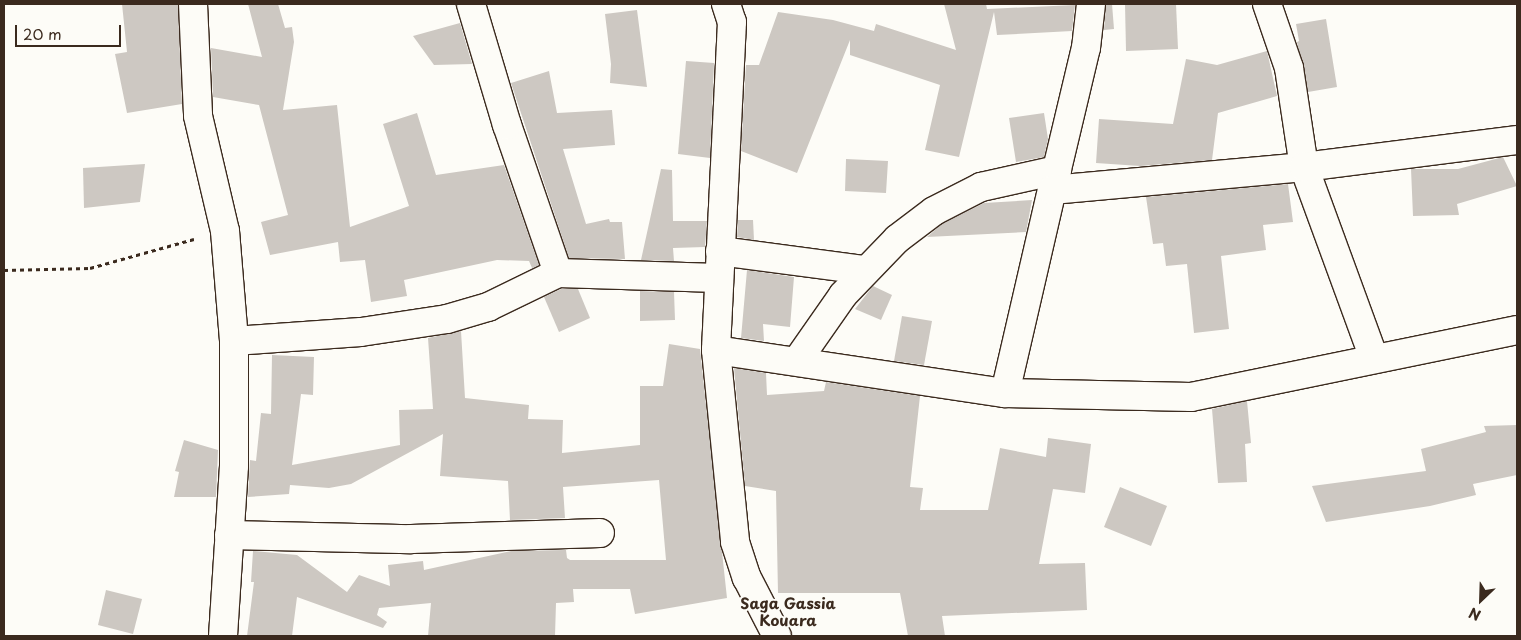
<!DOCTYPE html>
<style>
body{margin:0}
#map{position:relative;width:1521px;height:640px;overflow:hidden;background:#fdfcf7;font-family:"Playpen Sans",sans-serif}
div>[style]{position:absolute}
.building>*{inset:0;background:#cdc8c2}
.path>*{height:3px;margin-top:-1.5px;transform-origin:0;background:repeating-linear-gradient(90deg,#3b2a1e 0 4px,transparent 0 8px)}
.roads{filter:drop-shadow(1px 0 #3b2a1e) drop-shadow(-1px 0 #3b2a1e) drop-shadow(0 1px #3b2a1e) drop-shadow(0 -1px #3b2a1e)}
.minor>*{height:28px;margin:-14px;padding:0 14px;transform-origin:14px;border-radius:14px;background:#fdfcf7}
span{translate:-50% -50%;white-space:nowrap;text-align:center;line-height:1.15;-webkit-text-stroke:4px #fdfcf7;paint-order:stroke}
.neighbourhood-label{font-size:15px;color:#3b2a1e;font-weight:700}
.frame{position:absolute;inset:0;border:5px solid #3b2a1e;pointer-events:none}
.north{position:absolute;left:1456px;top:575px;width:50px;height:50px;-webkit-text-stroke:4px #fdfcf7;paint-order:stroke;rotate:204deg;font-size:14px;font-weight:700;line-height:20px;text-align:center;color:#3b2a1e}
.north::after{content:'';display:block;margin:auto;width:18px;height:22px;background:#3b2a1e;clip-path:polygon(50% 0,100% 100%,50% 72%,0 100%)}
.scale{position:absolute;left:15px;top:25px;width:106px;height:22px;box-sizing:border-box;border:2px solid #3b2a1e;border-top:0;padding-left:6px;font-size:15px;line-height:18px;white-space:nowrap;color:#3b2a1e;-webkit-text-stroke:4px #fdfcf7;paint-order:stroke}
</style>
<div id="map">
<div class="building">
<div style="clip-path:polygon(122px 4px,178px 4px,182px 104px,127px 113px,115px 54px,127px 52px)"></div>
<div style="clip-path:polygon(248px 4px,278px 4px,285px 28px,292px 27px,294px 42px,283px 110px,337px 105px,350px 227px,409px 206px,383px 124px,417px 113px,436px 175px,504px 165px,539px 265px,532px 268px,529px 261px,497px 260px,404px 280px,407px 296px,371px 302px,365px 260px,340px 262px,338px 242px,270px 255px,261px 222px,288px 215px,259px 105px,213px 97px,211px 48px,262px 57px)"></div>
<div style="clip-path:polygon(944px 4px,986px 4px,987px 9px,1075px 5px,1072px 31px,997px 35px,994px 12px,959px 157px,925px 150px,940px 85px,850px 55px,850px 40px,797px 173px,741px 151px,746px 65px,759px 65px,778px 12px,833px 20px,874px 31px,876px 24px,956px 50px)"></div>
<div style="clip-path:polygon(1106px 4px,1112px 4px,1114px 29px,1104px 30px)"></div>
<div style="clip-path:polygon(1125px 4px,1176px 4px,1178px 49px,1126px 51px)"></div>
<div style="clip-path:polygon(637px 10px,647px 87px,610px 83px,611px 64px,605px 14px)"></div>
<div style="clip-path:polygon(1326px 19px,1337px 87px,1308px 92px,1297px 42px,1299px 41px,1296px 24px)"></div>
<div style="clip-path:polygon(460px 23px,472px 64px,434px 65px,413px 36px)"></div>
<div style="clip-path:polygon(1267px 51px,1277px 96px,1218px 113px,1212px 160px,1140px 166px,1096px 163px,1099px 119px,1173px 124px,1186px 59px,1217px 65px)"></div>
<div style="clip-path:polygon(686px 61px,714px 63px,710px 158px,678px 154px)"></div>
<div style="clip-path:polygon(549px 71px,557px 113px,612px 110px,615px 145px,563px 149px,586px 224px,609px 219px,610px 222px,622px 222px,625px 259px,569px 258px,511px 83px)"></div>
<div style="clip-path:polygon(1044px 113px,1048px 139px,1044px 157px,1016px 162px,1009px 118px)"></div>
<div style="clip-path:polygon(1503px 157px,1517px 186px,1457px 204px,1459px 215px,1413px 216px,1411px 169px,1458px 169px)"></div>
<div style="clip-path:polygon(846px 159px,888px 161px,886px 193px,845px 191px)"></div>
<div style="clip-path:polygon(145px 164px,140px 202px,84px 208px,83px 168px)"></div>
<div style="clip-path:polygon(661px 169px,672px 170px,673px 221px,707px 221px,705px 247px,673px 248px,674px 261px,641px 260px)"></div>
<div style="clip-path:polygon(1288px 184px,1293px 222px,1263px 225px,1266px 250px,1221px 256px,1229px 329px,1194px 333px,1187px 264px,1166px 266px,1163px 243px,1153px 244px,1146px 197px)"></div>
<div style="clip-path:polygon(1032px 200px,1026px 232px,927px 237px,942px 224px,984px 203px)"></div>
<div style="clip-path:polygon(738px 220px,753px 220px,754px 240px,737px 237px)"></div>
<div style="clip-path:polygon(747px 270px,794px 277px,790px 327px,763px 324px,764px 341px,741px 338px)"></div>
<div style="clip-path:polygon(873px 286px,892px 295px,881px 320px,855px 309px)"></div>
<div style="clip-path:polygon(561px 289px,578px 289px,590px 318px,559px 332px,544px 297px)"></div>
<div style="clip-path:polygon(640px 291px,674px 292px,675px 320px,640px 321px)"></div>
<div style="clip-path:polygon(902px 316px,932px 321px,924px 365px,894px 361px)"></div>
<div style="clip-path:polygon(461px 331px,465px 398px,529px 405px,528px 419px,563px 420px,562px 453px,640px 445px,640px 386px,663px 386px,669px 344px,700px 349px,727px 598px,635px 614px,630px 589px,573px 589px,574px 602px,556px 603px,555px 636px,428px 636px,431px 603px,379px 608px,377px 615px,387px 622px,383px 628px,297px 597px,292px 636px,247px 636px,254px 582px,251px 582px,253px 551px,297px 555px,347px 592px,359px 575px,390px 586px,388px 565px,423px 561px,424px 570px,511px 551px,566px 550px,567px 558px,570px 560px,666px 560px,659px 480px,563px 487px,565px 518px,510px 520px,508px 481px,440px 476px,443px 434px,351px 484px,329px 488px,290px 485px,289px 494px,248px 497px,250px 460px,256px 461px,261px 413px,271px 414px,272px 355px,314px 357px,313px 395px,301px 394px,292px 465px,400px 445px,399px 410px,433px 409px,428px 338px)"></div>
<div style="clip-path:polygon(734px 368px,766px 373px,767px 395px,824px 391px,826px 382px,920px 396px,910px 487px,923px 488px,920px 510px,988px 510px,1000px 448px,1046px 457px,1048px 438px,1091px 444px,1085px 493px,1053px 489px,1039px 564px,1085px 563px,1087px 610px,942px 616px,945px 636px,908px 636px,900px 593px,778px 593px,776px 491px,745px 486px)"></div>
<div style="clip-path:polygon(1247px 401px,1251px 443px,1245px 444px,1247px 482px,1218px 483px,1212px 409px)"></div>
<div style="clip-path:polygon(1517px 425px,1517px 475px,1473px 484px,1476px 495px,1430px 506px,1326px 522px,1312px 486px,1426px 471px,1421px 449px,1486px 432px,1484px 426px)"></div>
<div style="clip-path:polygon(184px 440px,218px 450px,216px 497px,174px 497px,179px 472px,175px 471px)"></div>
<div style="clip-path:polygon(1120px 487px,1167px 506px,1151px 546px,1104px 527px)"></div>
<div style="clip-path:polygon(106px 590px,142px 599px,133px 634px,98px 625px)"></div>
</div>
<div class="path">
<div style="left:4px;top:270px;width:86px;rotate:-1.3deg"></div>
<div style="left:90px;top:268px;width:108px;rotate:-15.6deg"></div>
</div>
<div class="roads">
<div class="minor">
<div style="left:193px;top:4px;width:112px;rotate:87.4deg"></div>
<div style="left:198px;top:116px;width:118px;rotate:76.8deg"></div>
<div style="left:225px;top:231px;width:110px;rotate:85.3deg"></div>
<div style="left:234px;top:341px;width:125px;rotate:90deg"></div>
<div style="left:234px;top:466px;width:170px;rotate:93.7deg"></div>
<div style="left:726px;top:4px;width:19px;rotate:72deg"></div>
<div style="left:732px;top:22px;width:328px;rotate:92.8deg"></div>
<div style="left:716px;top:350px;width:193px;rotate:84.3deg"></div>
<div style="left:735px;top:542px;width:38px;rotate:72deg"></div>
<div style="left:747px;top:578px;width:65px;rotate:62.7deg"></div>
<div style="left:1267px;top:4px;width:68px;rotate:71deg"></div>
<div style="left:1289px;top:68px;width:100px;rotate:81.4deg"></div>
<div style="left:1304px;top:167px;width:203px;rotate:69.9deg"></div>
<div style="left:1053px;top:186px;width:142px;rotate:-76.6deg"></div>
<div style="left:1086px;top:48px;width:44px;rotate:-83.5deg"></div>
<div style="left:720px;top:251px;width:146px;rotate:7.5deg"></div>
<div style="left:558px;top:273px;width:160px;rotate:1.8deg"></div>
<div style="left:234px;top:341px;width:127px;rotate:-4.1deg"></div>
<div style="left:361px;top:332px;width:87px;rotate:-8.6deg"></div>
<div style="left:447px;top:319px;width:43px;rotate:-16.3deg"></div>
<div style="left:488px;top:307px;width:78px;rotate:-25.9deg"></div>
<div style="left:558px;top:273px;width:157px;rotate:-109deg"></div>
<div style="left:507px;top:125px;width:126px;rotate:-106.6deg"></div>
<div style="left:716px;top:350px;width:292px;rotate:8.5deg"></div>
<div style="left:1005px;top:393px;width:186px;rotate:1.2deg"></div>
<div style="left:1191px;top:397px;width:333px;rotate:-11.6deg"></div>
<div style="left:797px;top:361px;width:80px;rotate:-55.1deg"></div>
<div style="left:843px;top:295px;width:78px;rotate:-46deg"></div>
<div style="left:897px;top:239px;width:46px;rotate:-37.1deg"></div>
<div style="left:934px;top:211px;width:53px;rotate:-27.1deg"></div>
<div style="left:981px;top:187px;width:78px;rotate:-12.6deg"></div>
<div style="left:1005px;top:393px;width:208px;rotate:-77deg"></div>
<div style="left:1052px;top:190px;width:253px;rotate:-5.2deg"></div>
<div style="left:1304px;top:167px;width:215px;rotate:-7.2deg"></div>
<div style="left:229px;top:535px;width:182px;rotate:1.3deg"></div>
<div style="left:411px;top:539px;width:189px;rotate:-1.8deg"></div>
</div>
</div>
<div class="neighbourhood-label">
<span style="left:788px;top:611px">Saga Gassia<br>Kouara</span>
</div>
<div class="frame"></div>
<div class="north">N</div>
<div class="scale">20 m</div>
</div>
